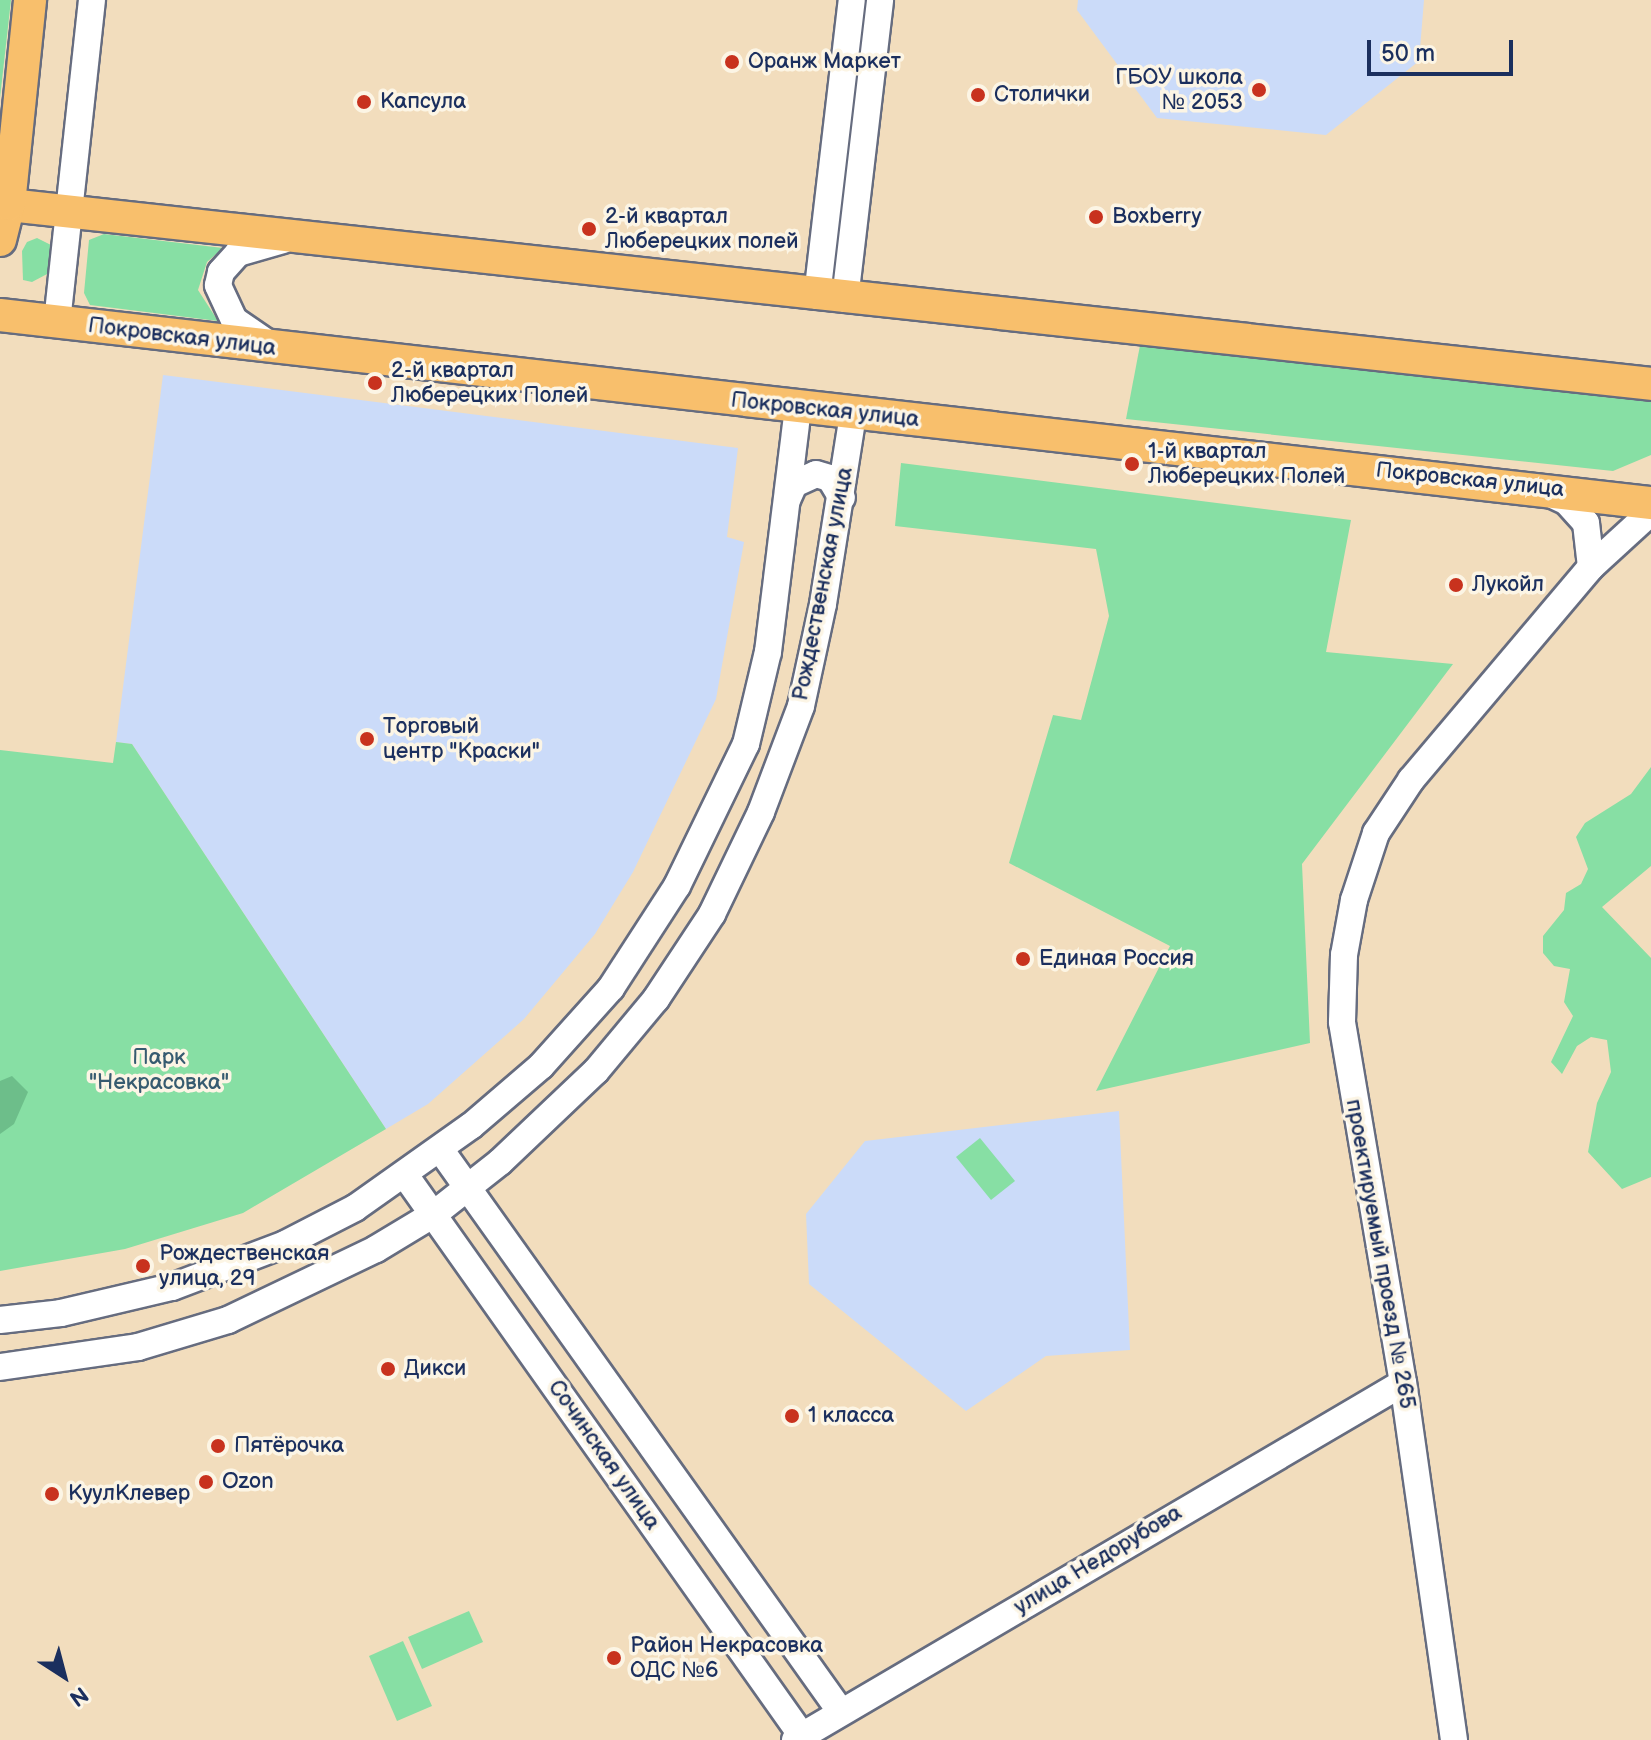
<!DOCTYPE html>
<meta charset="utf-8">
<style>
body{margin:0}
#map{position:relative;width:1651px;height:1740px;overflow:hidden;background:#f2ddbd;font-family:"Balsamiq Sans",sans-serif}
div>[style]{position:absolute}
.built>*{inset:0;background:#cbdbf9}
.green>*{inset:0;background:#87dfa4}
.forest>*{inset:0;background:#6dbe8a}
.roads{filter:drop-shadow(2px 0 #666c7f) drop-shadow(-2px 0 #666c7f) drop-shadow(0 2px #666c7f) drop-shadow(0 -2px #666c7f)}
.minor>*{height:26px;margin:-13px;padding:0 13px;transform-origin:13px;border-radius:13px;background:#fff}
.major>*{height:32px;margin:-16px;padding:0 16px;transform-origin:16px;border-radius:16px;background:#f8bf6c}
.dots>*{width:22px;height:22px;translate:-50% -50%;box-sizing:border-box;border:4px solid #fcf5e5;border-radius:50%}
span{translate:-50% -50%;white-space:nowrap;text-align:center;line-height:1.15;-webkit-text-stroke:7px #fcf5e5;paint-order:stroke}
.poi-label{font-size:22px;color:#1b2f5e}
.left{translate:0 -50%;text-align:left}
.right{translate:-100% -50%;text-align:right}
.street-label{font-size:22px;color:#1b2f5e}
.park-label{font-size:22px;color:#365b70}
.north{position:absolute;left:24px;top:1636px;width:80px;height:80px;-webkit-text-stroke:6px #fcf5e5;paint-order:stroke;rotate:144deg;font-size:22px;font-weight:700;line-height:32px;text-align:center;color:#1b2f5e}
.north::after{content:'';display:block;margin:auto;width:28px;height:36px;background:#1b2f5e;clip-path:polygon(50% 0,100% 100%,50% 72%,0 100%)}
.scale{position:absolute;left:1367px;top:40px;width:146px;height:36px;box-sizing:border-box;border:4px solid #1b2f5e;border-top:0;padding-left:10px;font-size:24px;line-height:28px;white-space:nowrap;color:#1b2f5e;-webkit-text-stroke:6px #fcf5e5;paint-order:stroke}
</style>
<div id="map">
<div class="built">
<div style="clip-path:polygon(1078px 0,1424px 0,1419px 61px,1326px 135px,1157px 118px,1077px 10px)"></div>
<div style="clip-path:polygon(163px 375px,738px 448px,727px 537px,744px 542px,716px 699px,633px 872px,595px 934px,524px 1019px,428px 1104px,386px 1129px,132px 744px,116px 742px)"></div>
<div style="clip-path:polygon(1119px 1111px,1130px 1350px,1046px 1356px,966px 1411px,809px 1284px,806px 1214px,865px 1141px)"></div>
</div>
<div class="green">
<div style="clip-path:polygon(0 0,11px 0,0 98px)"></div>
<div style="clip-path:polygon(104px 234px,223px 248px,207px 262px,198px 290px,218px 321px,90px 305px,84px 293px,89px 240px)"></div>
<div style="clip-path:polygon(37px 238px,51px 245px,53px 261px,49px 273px,32px 282px,23px 280px,22px 251px,27px 242px)"></div>
<div style="clip-path:polygon(1141px 340px,1651px 399px,1651px 455px,1613px 471px,1126px 419px)"></div>
<div style="clip-path:polygon(901px 463px,1351px 520px,1326px 652px,1453px 664px,1302px 864px,1310px 1043px,1096px 1091px,1170px 946px,1009px 863px,1053px 715px,1081px 720px,1109px 616px,1096px 549px,895px 526px)"></div>
<div style="clip-path:polygon(116px 742px,132px 744px,386px 1129px,243px 1213px,125px 1249px,0 1271px,0 750px,113px 763px)"></div>
<div style="clip-path:polygon(1651px 767px,1651px 866px,1602px 907px,1651px 958px,1651px 1177px,1622px 1189px,1588px 1152px,1597px 1103px,1611px 1072px,1607px 1040px,1591px 1037px,1577px 1046px,1562px 1074px,1551px 1062px,1573px 1016px,1564px 1002px,1570px 969px,1554px 966px,1543px 953px,1543px 936px,1564px 910px,1566px 893px,1581px 884px,1588px 869px,1576px 837px,1585px 823px,1631px 794px)"></div>
<div style="clip-path:polygon(980px 1138px,1015px 1181px,991px 1200px,956px 1157px)"></div>
<div style="clip-path:polygon(469px 1611px,483px 1642px,422px 1669px,408px 1637px)"></div>
<div style="clip-path:polygon(403px 1641px,432px 1706px,397px 1721px,369px 1656px)"></div>
</div>
<div class="forest">
<div style="clip-path:polygon(12px 1076px,28px 1092px,14px 1124px,0 1134px,0 1081px)"></div>
</div>
<div class="roads">
<div class="minor">
<div style="left:817px;top:296px;width:298px;rotate:-83.3deg"></div>
<div style="left:845px;top:299px;width:301px;rotate:-83.3deg"></div>
<div style="left:57px;top:322px;width:324px;rotate:-83.8deg"></div>
<div style="left:269px;top:344px;width:42px;rotate:-145.6deg"></div>
<div style="left:234px;top:320px;width:38px;rotate:-115deg"></div>
<div style="left:218px;top:285px;width:13px;rotate:-77deg"></div>
<div style="left:221px;top:272px;width:25px;rotate:-48deg"></div>
<div style="left:238px;top:253px;width:47px;rotate:-16.1deg"></div>
<div style="left:1546px;top:492px;width:23px;rotate:25deg"></div>
<div style="left:1567px;top:502px;width:28px;rotate:48deg"></div>
<div style="left:1586px;top:523px;width:44px;rotate:83.5deg"></div>
<div style="left:787px;top:500px;width:17px;rotate:-66deg"></div>
<div style="left:794px;top:484px;width:24px;rotate:-24deg"></div>
<div style="left:816px;top:474px;width:15px;rotate:16deg"></div>
<div style="left:830px;top:478px;width:23px;rotate:59deg"></div>
<div style="left:440px;top:1149px;width:691px;rotate:54.54deg"></div>
<div style="left:405px;top:1175px;width:687px;rotate:54.71deg"></div>
<div style="left:0;top:1320px;width:61px;rotate:-6.5deg"></div>
<div style="left:61px;top:1313px;width:114px;rotate:-13.2deg"></div>
<div style="left:172px;top:1287px;width:121px;rotate:-20.8deg"></div>
<div style="left:285px;top:1244px;width:79px;rotate:-27.2deg"></div>
<div style="left:355px;top:1208px;width:142px;rotate:-35.3deg"></div>
<div style="left:471px;top:1126px;width:92px;rotate:-40.6deg"></div>
<div style="left:541px;top:1066px;width:105px;rotate:-48.1deg"></div>
<div style="left:611px;top:988px;width:121px;rotate:-57.1deg"></div>
<div style="left:677px;top:886px;width:158px;rotate:-64.1deg"></div>
<div style="left:746px;top:744px;width:95px;rotate:-76.6deg"></div>
<div style="left:768px;top:652px;width:247px;rotate:-83deg"></div>
<div style="left:0;top:1367px;width:139px;rotate:-8.2deg"></div>
<div style="left:138px;top:1347px;width:94px;rotate:-16.7deg"></div>
<div style="left:228px;top:1320px;width:164px;rotate:-25.6deg"></div>
<div style="left:376px;top:1249px;width:68px;rotate:-31.1deg"></div>
<div style="left:434px;top:1214px;width:84px;rotate:-38.2deg"></div>
<div style="left:500px;top:1162px;width:132px;rotate:-43.5deg"></div>
<div style="left:596px;top:1071px;width:94px;rotate:-50.2deg"></div>
<div style="left:656px;top:999px;width:102px;rotate:-56.6deg"></div>
<div style="left:712px;top:914px;width:113px;rotate:-64.3deg"></div>
<div style="left:761px;top:812px;width:113px;rotate:-69.3deg"></div>
<div style="left:801px;top:706px;width:104px;rotate:-77.8deg"></div>
<div style="left:823px;top:604px;width:192px;rotate:-81deg"></div>
<div style="left:795px;top:1740px;width:705px;rotate:-30.42deg"></div>
<div style="left:1454px;top:1740px;width:361px;rotate:-98.1deg"></div>
<div style="left:1403px;top:1383px;width:366px;rotate:-99.6deg"></div>
<div style="left:1342px;top:1022px;width:67px;rotate:-88.3deg"></div>
<div style="left:1344px;top:955px;width:56px;rotate:-79.7deg"></div>
<div style="left:1354px;top:900px;width:71px;rotate:-71.8deg"></div>
<div style="left:1376px;top:833px;width:64px;rotate:-56.6deg"></div>
<div style="left:1411px;top:780px;width:279px;rotate:-49.8deg"></div>
<div style="left:1591px;top:567px;width:81px;rotate:-42.5deg"></div>
</div>
<div class="major">
<div style="left:0;top:204px;width:1661px;rotate:6.22deg"></div>
<div style="left:0;top:240px;width:37px;rotate:-76deg"></div>
<div style="left:9px;top:204px;width:205px;rotate:-84.1deg"></div>
<div style="left:0;top:315px;width:1662px;rotate:6.5deg"></div>
</div>
</div>
<div class="dots">
<div style="left:732px;top:62px;background:#c8321e"></div>
<div style="left:1259px;top:90px;background:#c8321e"></div>
<div style="left:978px;top:95px;background:#c8321e"></div>
<div style="left:364px;top:102px;background:#c8321e"></div>
<div style="left:1096px;top:217px;background:#c8321e"></div>
<div style="left:589px;top:229px;background:#c8321e"></div>
<div style="left:375px;top:383px;background:#c8321e"></div>
<div style="left:1132px;top:464px;background:#c8321e"></div>
<div style="left:1456px;top:585px;background:#c8321e"></div>
<div style="left:367px;top:739px;background:#c8321e"></div>
<div style="left:1023px;top:959px;background:#c8321e"></div>
<div style="left:143px;top:1266px;background:#c8321e"></div>
<div style="left:388px;top:1369px;background:#c8321e"></div>
<div style="left:792px;top:1416px;background:#c8321e"></div>
<div style="left:218px;top:1446px;background:#c8321e"></div>
<div style="left:206px;top:1482px;background:#c8321e"></div>
<div style="left:52px;top:1494px;background:#c8321e"></div>
<div style="left:614px;top:1658px;background:#c8321e"></div>
</div>
<div class="poi-label">
<span class="left" style="left:748px;top:62px">Оранж Маркет</span>
<span class="right" style="left:1243px;top:90px">ГБОУ школа<br>№ 2053</span>
<span class="left" style="left:994px;top:95px">Столички</span>
<span class="left" style="left:380px;top:102px">Капсула</span>
<span class="left" style="left:605px;top:229px">2-й квартал<br>Люберецких полей</span>
<span class="left" style="left:1112px;top:217px">Boxberry</span>
<span class="left" style="left:391px;top:383px">2-й квартал<br>Люберецких Полей</span>
<span class="left" style="left:1148px;top:464px">1-й квартал<br>Люберецких Полей</span>
<span class="left" style="left:1472px;top:585px">Лукойл</span>
<span class="left" style="left:383px;top:739px">Торговый<br>центр "Краски"</span>
<span class="left" style="left:1039px;top:959px">Единая Россия</span>
<span class="left" style="left:159px;top:1266px">Рождественская<br>улица, 29</span>
<span class="left" style="left:404px;top:1369px">Дикси</span>
<span class="left" style="left:808px;top:1416px">1 класса</span>
<span class="left" style="left:234px;top:1446px">Пятёрочка</span>
<span class="left" style="left:222px;top:1482px">Ozon</span>
<span class="left" style="left:68px;top:1494px">КуулКлевер</span>
<span class="left" style="left:630px;top:1658px">Район Некрасовка<br>ОДС №6</span>
</div>
<div class="street-label">
<span style="left:182px;top:337px;rotate:7deg">Покровская улица</span>
<span style="left:825px;top:410px;rotate:6deg">Покровская улица</span>
<span style="left:1470px;top:480px;rotate:6deg">Покровская улица</span>
<span style="left:823px;top:584px;rotate:-79deg">Рождественская улица</span>
<span style="left:1380px;top:1254px;rotate:80deg">проектируемый проезд № 265</span>
<span style="left:604px;top:1455px;rotate:55deg">Сочинская улица</span>
<span style="left:1098px;top:1560px;rotate:-31deg">улица Недорубова</span>
</div>
<div class="park-label">
<span style="left:159px;top:1070px">Парк<br>"Некрасовка"</span>
</div>
<div class="north">N</div>
<div class="scale">50 m</div>
</div>
